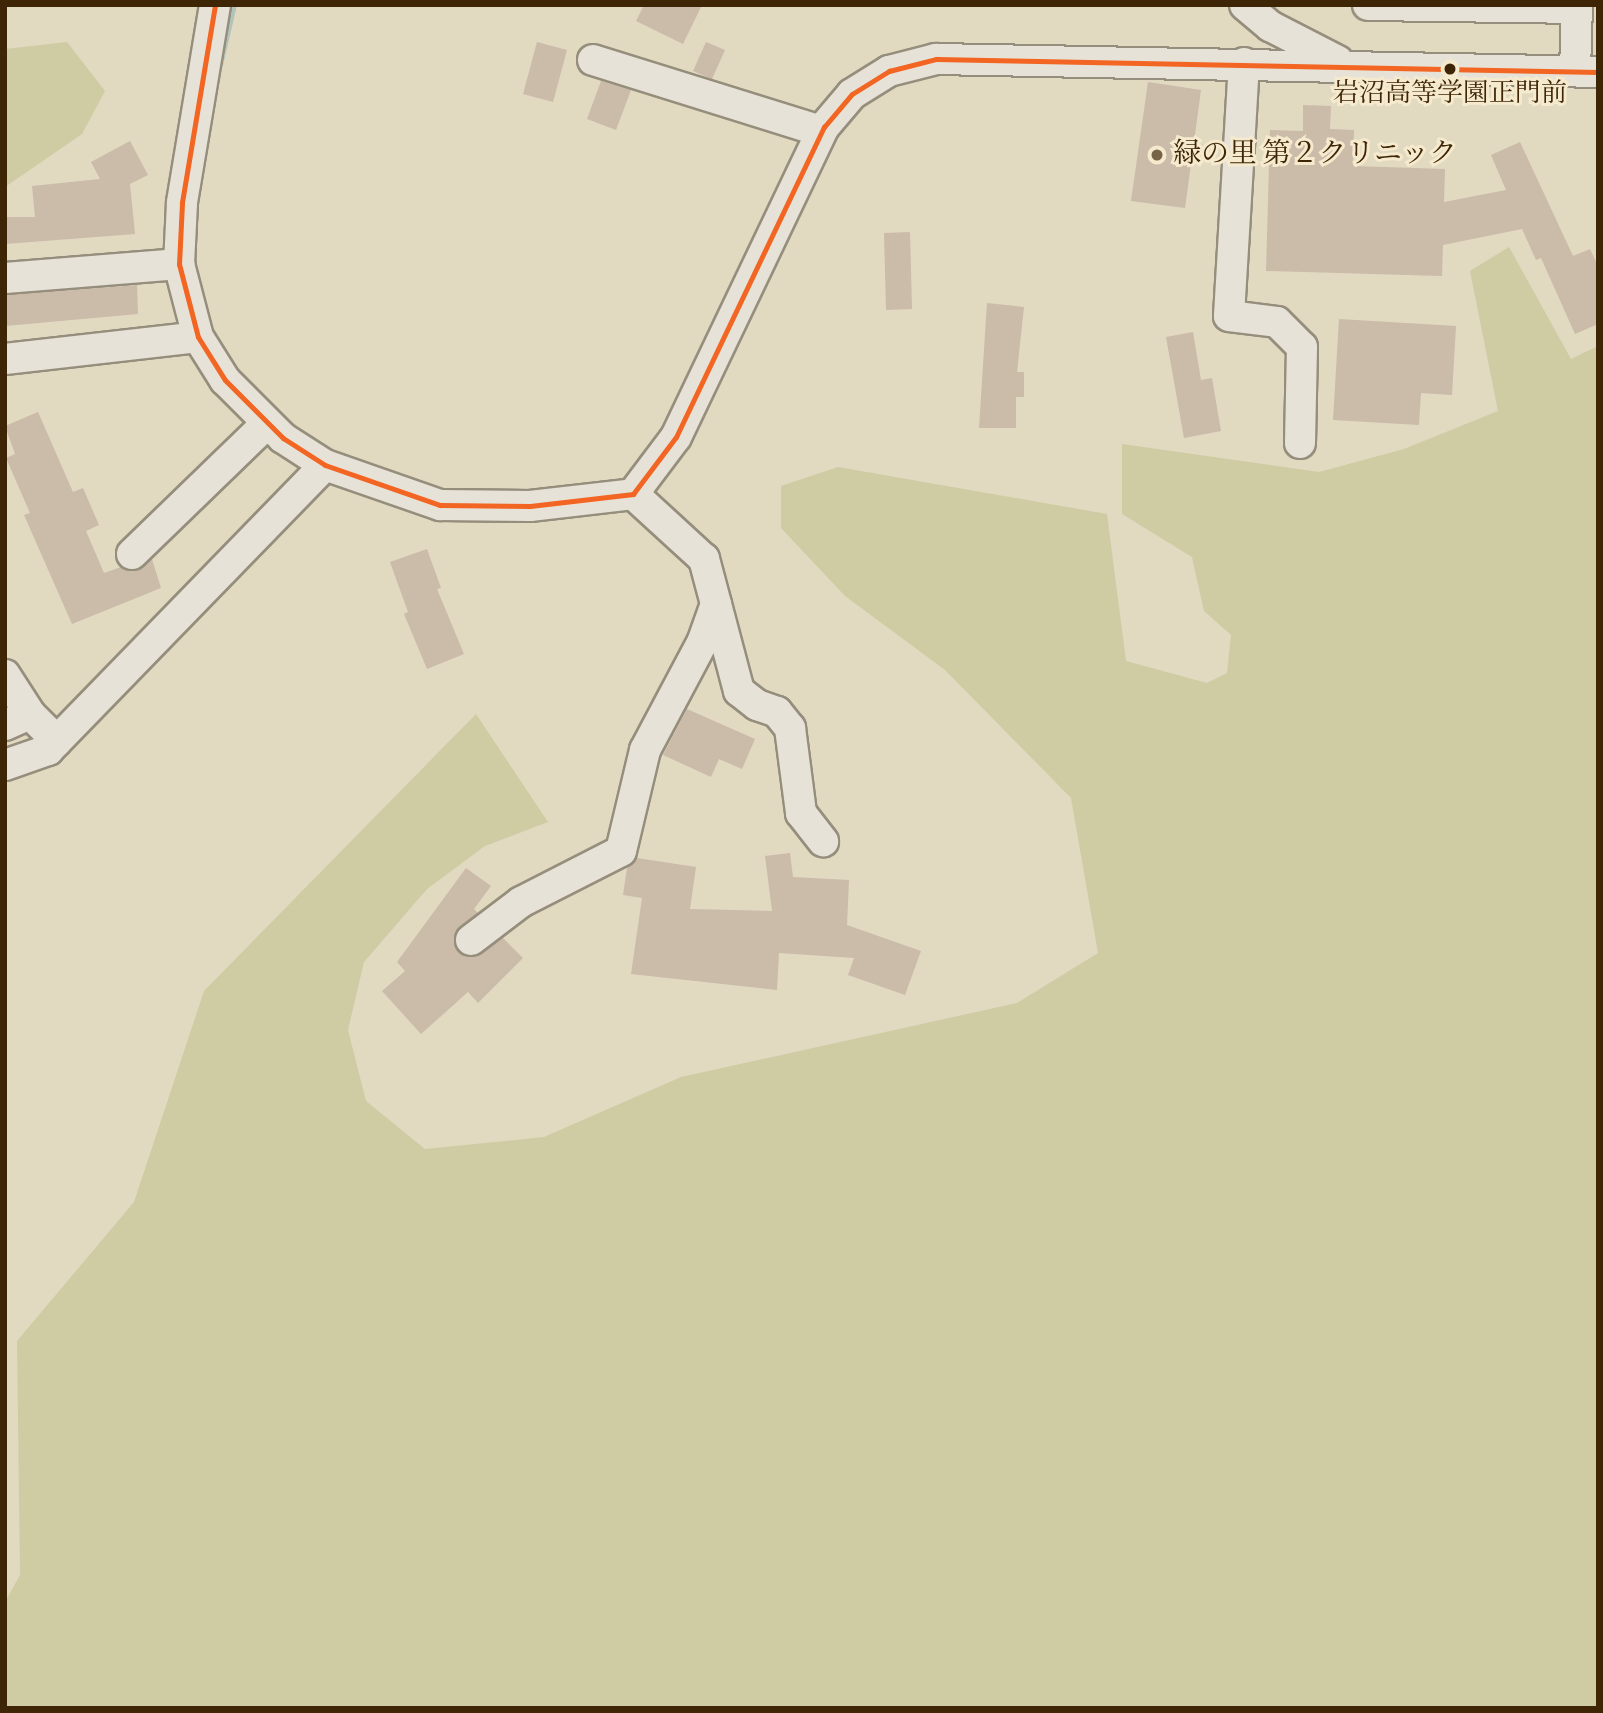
<!DOCTYPE html>
<meta charset="utf-8">
<style>
body{margin:0}
#map{position:relative;width:1603px;height:1713px;overflow:hidden;background:#e2d9c1;font-family:Vollkorn,"Noto Serif JP",serif}
div>[style]{position:absolute}
.green>*{inset:0;background:#cfcba2}
.stream>*{height:8px;margin:-4px;padding:0 4px;transform-origin:4px;border-radius:4px;background:#b1c4b9}
.building>*{inset:0;background:#cbbba9}
.roads{filter:drop-shadow(2px 0 #968e7c) drop-shadow(-2px 0 #968e7c) drop-shadow(0 2px #968e7c) drop-shadow(0 -2px #968e7c)}
.minor>*{height:30px;margin:-15px;padding:0 15px;transform-origin:15px;border-radius:15px;background:#e7e2d7}
.bus-1>*{height:5px;margin:-2.5px;padding:0 2.5px;transform-origin:2.5px;border-radius:2.5px;background:#f26522}
.dots>*{width:19px;height:19px;translate:-50% -50%;box-sizing:border-box;border:4px solid #f5eace;border-radius:50%}
span{translate:-50% -50%;white-space:nowrap;text-align:center;line-height:1.15;-webkit-text-stroke:6px #f5eace;paint-order:stroke}
.bus-label{font-size:26px;color:#3e2505}
.poi-label{font-size:28px;color:#3e2505}
.left{translate:0 -50%;text-align:left}
.frame{position:absolute;inset:0;border:7px solid #3e2505;pointer-events:none}
</style>
<div id="map">
<div class="green">
<div style="clip-path:polygon(67px 42px,105px 91px,82px 134px,5px 187px,5px 49px)"></div>
<div style="clip-path:polygon(1509px 247px,1571px 359px,1598px 346px,1598px 1708px,5px 1708px,5px 1602px,20px 1575px,17px 1341px,134px 1202px,204px 991px,476px 714px,548px 822px,485px 846px,427px 889px,364px 962px,348px 1030px,366px 1101px,425px 1149px,544px 1137px,681px 1077px,1017px 1003px,1098px 953px,1071px 798px,945px 670px,845px 596px,781px 528px,781px 486px,838px 467px,1107px 514px,1126px 661px,1207px 683px,1227px 673px,1231px 635px,1204px 611px,1192px 557px,1122px 514px,1122px 444px,1319px 472px,1404px 449px,1498px 411px,1470px 271px)"></div>
</div>
<div class="stream">
<div style="left:219px;top:65px;width:62px;rotate:-76.9deg"></div>
</div>
<div class="building">
<div style="clip-path:polygon(644px 5px,702px 5px,683px 44px,636px 21px)"></div>
<div style="clip-path:polygon(537px 42px,567px 50px,553px 102px,523px 94px)"></div>
<div style="clip-path:polygon(706px 42px,725px 50px,712px 79px,693px 71px)"></div>
<div style="clip-path:polygon(601px 81px,631px 90px,616px 130px,587px 119px)"></div>
<div style="clip-path:polygon(1148px 82px,1201px 90px,1185px 208px,1131px 201px)"></div>
<div style="clip-path:polygon(1303px 105px,1331px 106px,1330px 129px,1354px 130px,1353px 166px,1445px 169px,1444px 202px,1506px 190px,1491px 155px,1520px 142px,1573px 256px,1590px 249px,1598px 266px,1598px 324px,1575px 334px,1541px 258px,1536px 260px,1522px 229px,1443px 245px,1442px 276px,1266px 271px,1270px 130px,1303px 131px)"></div>
<div style="clip-path:polygon(130px 141px,148px 175px,130px 184px,135px 234px,5px 244px,5px 217px,35px 217px,32px 186px,100px 179px,91px 162px)"></div>
<div style="clip-path:polygon(910px 232px,912px 309px,886px 310px,884px 233px)"></div>
<div style="clip-path:polygon(137px 285px,138px 314px,5px 326px,5px 295px)"></div>
<div style="clip-path:polygon(987px 303px,1024px 307px,1017px 372px,1024px 372px,1024px 397px,1016px 397px,1016px 428px,979px 428px)"></div>
<div style="clip-path:polygon(1339px 319px,1456px 326px,1452px 395px,1421px 393px,1419px 425px,1333px 420px)"></div>
<div style="clip-path:polygon(1193px 332px,1201px 380px,1212px 378px,1221px 431px,1184px 438px,1166px 337px)"></div>
<div style="clip-path:polygon(38px 412px,73px 492px,83px 488px,99px 525px,86px 531px,104px 573px,121px 567px,137px 571px,152px 559px,161px 588px,72px 624px,24px 515px,30px 513px,6px 458px,15px 454px,5px 426px)"></div>
<div style="clip-path:polygon(427px 549px,441px 588px,437px 589px,464px 654px,427px 669px,404px 614px,408px 612px,390px 562px)"></div>
<div style="clip-path:polygon(687px 709px,755px 739px,742px 769px,719px 759px,711px 777px,663px 755px)"></div>
<div style="clip-path:polygon(790px 853px,793px 877px,849px 880px,847px 925px,921px 951px,905px 995px,848px 975px,854px 958px,779px 953px,777px 990px,631px 974px,642px 898px,623px 895px,627px 868px,637px 858px,696px 867px,690px 909px,772px 911px,765px 856px)"></div>
<div style="clip-path:polygon(466px 868px,491px 886px,474px 909px,478px 913px,455px 933px,457px 950px,474px 957px,503px 938px,523px 958px,478px 1003px,468px 992px,421px 1034px,382px 991px,405px 971px,397px 962px)"></div>
</div>
<div class="roads">
<div class="minor">
<div style="left:215px;top:5px;width:201px;rotate:99.5deg"></div>
<div style="left:182px;top:203px;width:61px;rotate:92.8deg"></div>
<div style="left:179px;top:264px;width:75px;rotate:75.4deg"></div>
<div style="left:198px;top:337px;width:51px;rotate:57.9deg"></div>
<div style="left:225px;top:380px;width:82px;rotate:45deg"></div>
<div style="left:283px;top:438px;width:50px;rotate:32.7deg"></div>
<div style="left:325px;top:465px;width:122px;rotate:19.2deg"></div>
<div style="left:440px;top:505px;width:90px;rotate:0.6deg"></div>
<div style="left:530px;top:506px;width:104px;rotate:-6.6deg"></div>
<div style="left:633px;top:494px;width:71px;rotate:-53deg"></div>
<div style="left:676px;top:437px;width:344px;rotate:-64.5deg"></div>
<div style="left:824px;top:127px;width:43px;rotate:-49.7deg"></div>
<div style="left:852px;top:94px;width:44px;rotate:-31.9deg"></div>
<div style="left:889px;top:71px;width:49px;rotate:-14.3deg"></div>
<div style="left:936px;top:59px;width:662px;rotate:1.12deg"></div>
<div style="left:1245px;top:5px;width:33px;rotate:40deg"></div>
<div style="left:1270px;top:26px;width:76px;rotate:27.2deg"></div>
<div style="left:1368px;top:5px;width:209px;rotate:0.8deg"></div>
<div style="left:593px;top:60px;width:239px;rotate:17.3deg"></div>
<div style="left:1244px;top:63px;width:253px;rotate:93.4deg"></div>
<div style="left:1229px;top:316px;width:48px;rotate:7.1deg"></div>
<div style="left:1277px;top:322px;width:35px;rotate:45deg"></div>
<div style="left:1302px;top:347px;width:96px;rotate:91.2deg"></div>
<div style="left:1575px;top:71px;width:66px;rotate:-88.3deg"></div>
<div style="left:5px;top:278px;width:175px;rotate:-4.6deg"></div>
<div style="left:5px;top:359px;width:194px;rotate:-6.5deg"></div>
<div style="left:132px;top:554px;width:188px;rotate:-44.1deg"></div>
<div style="left:716px;top:604px;width:90px;rotate:75.2deg"></div>
<div style="left:739px;top:691px;width:23px;rotate:38deg"></div>
<div style="left:757px;top:705px;width:21px;rotate:19deg"></div>
<div style="left:777px;top:712px;width:21px;rotate:51deg"></div>
<div style="left:790px;top:728px;width:86px;rotate:82.6deg"></div>
<div style="left:801px;top:813px;width:36px;rotate:52deg"></div>
<div style="left:5px;top:675px;width:46px;rotate:57.3deg"></div>
<div style="left:5px;top:725px;width:27px;rotate:-24deg"></div>
<div style="left:30px;top:714px;width:38px;rotate:45deg"></div>
<div style="left:5px;top:765px;width:46px;rotate:-19.2deg"></div>
<div style="left:48px;top:750px;width:397px;rotate:-45.8deg"></div>
<div style="left:471px;top:940px;width:63px;rotate:-37.2deg"></div>
<div style="left:521px;top:902px;width:112px;rotate:-27deg"></div>
<div style="left:621px;top:851px;width:104px;rotate:-76.6deg"></div>
<div style="left:645px;top:750px;width:121px;rotate:-62deg"></div>
<div style="left:702px;top:643px;width:41px;rotate:-70.3deg"></div>
<div style="left:716px;top:604px;width:47px;rotate:-104.9deg"></div>
<div style="left:704px;top:559px;width:96px;rotate:-137.5deg"></div>
</div>
</div>
<div class="bus-1">
<div style="left:215px;top:5px;width:201px;rotate:99.5deg"></div>
<div style="left:182px;top:203px;width:61px;rotate:92.8deg"></div>
<div style="left:179px;top:264px;width:75px;rotate:75.4deg"></div>
<div style="left:198px;top:337px;width:51px;rotate:57.9deg"></div>
<div style="left:225px;top:380px;width:82px;rotate:45deg"></div>
<div style="left:283px;top:438px;width:50px;rotate:32.7deg"></div>
<div style="left:325px;top:465px;width:122px;rotate:19.2deg"></div>
<div style="left:440px;top:505px;width:90px;rotate:0.6deg"></div>
<div style="left:530px;top:506px;width:104px;rotate:-6.6deg"></div>
<div style="left:633px;top:494px;width:71px;rotate:-53deg"></div>
<div style="left:676px;top:437px;width:344px;rotate:-64.5deg"></div>
<div style="left:824px;top:127px;width:43px;rotate:-49.7deg"></div>
<div style="left:852px;top:94px;width:44px;rotate:-31.9deg"></div>
<div style="left:889px;top:71px;width:49px;rotate:-14.3deg"></div>
<div style="left:936px;top:59px;width:662px;rotate:1.12deg"></div>
</div>
<div class="dots">
<div style="left:1450px;top:69px;background:#3e2505"></div>
<div style="left:1157px;top:155px;background:#776447"></div>
</div>
<div class="bus-label">
<span style="left:1450px;top:95px">岩沼高等学園正門前</span>
</div>
<div class="poi-label">
<span class="left" style="left:1173px;top:155px">緑の里 第２クリニック</span>
</div>
<div class="frame"></div>
</div>
